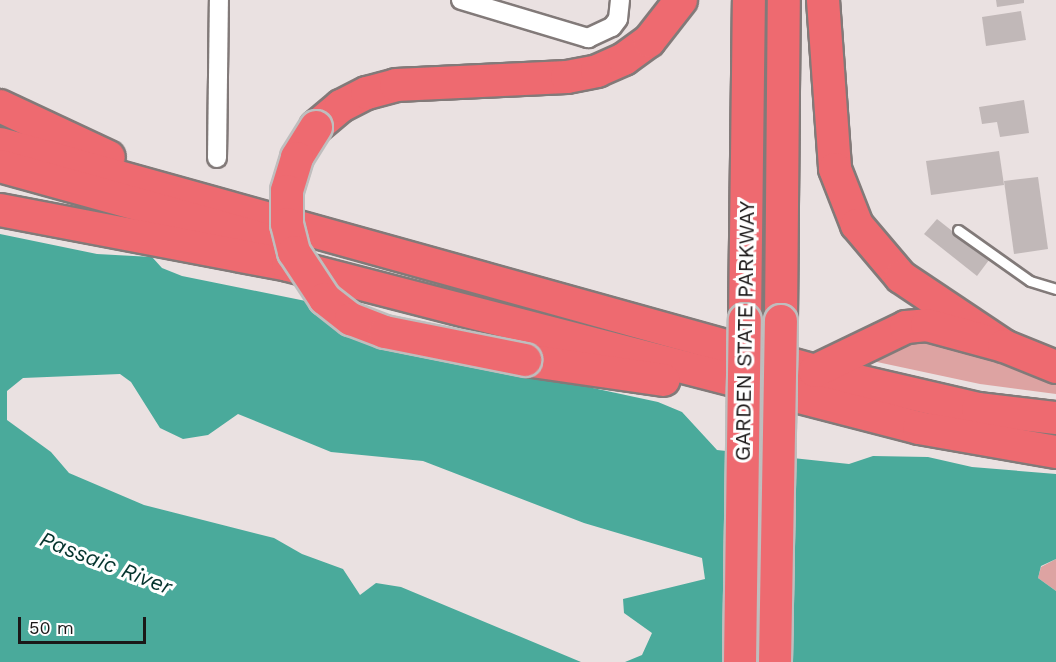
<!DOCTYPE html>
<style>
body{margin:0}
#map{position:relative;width:1056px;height:662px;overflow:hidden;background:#eae1e1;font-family:"Work Sans",sans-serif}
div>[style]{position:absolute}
.green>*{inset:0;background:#dda3a2}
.water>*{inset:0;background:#4aaa9b}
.building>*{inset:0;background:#c1b8b8}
.roads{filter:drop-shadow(2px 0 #827a79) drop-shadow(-2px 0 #827a79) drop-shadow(0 2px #827a79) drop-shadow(0 -2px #827a79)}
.lane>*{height:9px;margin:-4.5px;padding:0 4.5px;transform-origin:4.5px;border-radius:4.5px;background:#fff}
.street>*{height:18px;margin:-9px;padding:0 9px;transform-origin:9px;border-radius:9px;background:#fff}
.highway>*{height:32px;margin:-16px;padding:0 16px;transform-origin:16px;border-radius:16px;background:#ee6a70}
.bridges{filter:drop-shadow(2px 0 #bfbebe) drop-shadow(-2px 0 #bfbebe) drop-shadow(0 2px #bfbebe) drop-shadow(0 -2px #bfbebe)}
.highway-bridge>*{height:32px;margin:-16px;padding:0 16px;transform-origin:16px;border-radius:16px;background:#ee6a70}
span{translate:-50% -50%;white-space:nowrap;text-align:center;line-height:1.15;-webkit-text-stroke:6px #fff;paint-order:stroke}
.street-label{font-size:21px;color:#1b1818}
.water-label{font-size:22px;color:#05342e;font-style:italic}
.scale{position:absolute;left:18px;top:617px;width:128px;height:27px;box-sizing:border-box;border:3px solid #1b1818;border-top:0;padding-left:8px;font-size:18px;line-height:21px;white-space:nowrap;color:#1b1818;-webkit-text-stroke:4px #fff;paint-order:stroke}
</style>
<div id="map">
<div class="green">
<div style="clip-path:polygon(925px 334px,1056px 379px,1056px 394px,980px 384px,863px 359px)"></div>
<div style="clip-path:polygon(1056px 559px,1056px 591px,1038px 578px,1041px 567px)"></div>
</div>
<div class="water">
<div style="clip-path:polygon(0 234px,97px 254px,152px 257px,162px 268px,182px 276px,434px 327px,537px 376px,658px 402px,682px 412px,717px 450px,849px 464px,873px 456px,928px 457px,972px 467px,1056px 474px,1056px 559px,1041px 566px,1038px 578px,1056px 591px,1056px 662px,625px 662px,642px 655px,652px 633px,624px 613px,623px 599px,705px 579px,702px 558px,584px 523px,423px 461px,331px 452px,238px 414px,208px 435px,183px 439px,160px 428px,131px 382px,120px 374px,23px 378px,7px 391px,7px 420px,51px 452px,69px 473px,144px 505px,274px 538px,302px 554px,343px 569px,360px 595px,376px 583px,401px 587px,581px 662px,0 662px)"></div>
</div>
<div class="building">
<div style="clip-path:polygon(996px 0,1024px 0,1024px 3px,997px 7px)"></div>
<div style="clip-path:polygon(1021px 11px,1026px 40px,986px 46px,982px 17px)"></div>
<div style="clip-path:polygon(1024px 100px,1029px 133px,1000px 137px,997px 122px,982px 124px,979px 107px)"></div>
<div style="clip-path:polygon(999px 151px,1004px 185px,931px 195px,926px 161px)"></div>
<div style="clip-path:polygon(1038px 177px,1048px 249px,1014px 254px,1004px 181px)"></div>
<div style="clip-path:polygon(937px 219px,989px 260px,977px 276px,924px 234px)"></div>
</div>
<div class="roads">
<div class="lane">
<div style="left:958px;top:230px;width:88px;rotate:35.3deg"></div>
<div style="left:1030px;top:281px;width:27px;rotate:17deg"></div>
</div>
<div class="street">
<div style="left:461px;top:0;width:133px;rotate:16.7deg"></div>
<div style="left:588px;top:38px;width:26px;rotate:-25deg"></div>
<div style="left:612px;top:27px;width:10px;rotate:-53deg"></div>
<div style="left:618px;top:19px;width:19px;rotate:-84deg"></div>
<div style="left:217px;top:158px;width:158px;rotate:-89.3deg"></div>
</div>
<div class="highway">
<div style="left:823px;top:0;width:169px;rotate:85.9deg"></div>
<div style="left:835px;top:169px;width:60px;rotate:68.6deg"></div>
<div style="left:857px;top:225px;width:68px;rotate:49.8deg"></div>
<div style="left:901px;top:277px;width:124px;rotate:33.8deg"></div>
<div style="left:0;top:106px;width:120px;rotate:25.1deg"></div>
<div style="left:316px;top:127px;width:33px;rotate:-40deg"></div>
<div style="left:341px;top:106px;width:29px;rotate:-27deg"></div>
<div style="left:367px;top:93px;width:30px;rotate:-15deg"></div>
<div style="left:396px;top:85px;width:171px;rotate:-2.7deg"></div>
<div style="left:567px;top:77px;width:31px;rotate:-11deg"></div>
<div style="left:597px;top:71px;width:30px;rotate:-24deg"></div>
<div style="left:624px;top:59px;width:31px;rotate:-36deg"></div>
<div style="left:649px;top:41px;width:52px;rotate:-52deg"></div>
<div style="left:0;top:144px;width:846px;rotate:15.56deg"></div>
<div style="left:815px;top:371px;width:167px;rotate:13.1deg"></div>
<div style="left:978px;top:409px;width:79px;rotate:6.6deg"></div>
<div style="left:0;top:166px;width:280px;rotate:15.5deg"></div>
<div style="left:0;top:210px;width:293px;rotate:10.8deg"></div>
<div style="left:288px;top:265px;width:652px;rotate:14.48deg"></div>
<div style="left:919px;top:428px;width:139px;rotate:9.9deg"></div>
<div style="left:745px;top:320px;width:320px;rotate:-89.3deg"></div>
<div style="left:781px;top:321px;width:321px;rotate:-89.5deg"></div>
<div style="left:525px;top:360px;width:140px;rotate:8.2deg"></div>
<div style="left:815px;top:371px;width:101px;rotate:-25.8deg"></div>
<div style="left:906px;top:327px;width:21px;rotate:-5deg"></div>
<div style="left:927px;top:325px;width:80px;rotate:15.3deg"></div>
<div style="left:1004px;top:346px;width:56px;rotate:22deg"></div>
</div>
</div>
<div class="bridges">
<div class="highway-bridge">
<div style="left:316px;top:127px;width:36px;rotate:122deg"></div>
<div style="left:297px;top:158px;width:34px;rotate:107deg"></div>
<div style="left:287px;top:191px;width:33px;rotate:90deg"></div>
<div style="left:287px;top:224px;width:29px;rotate:76deg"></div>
<div style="left:294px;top:252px;width:56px;rotate:56.6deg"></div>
<div style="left:325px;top:299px;width:33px;rotate:38deg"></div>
<div style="left:351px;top:319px;width:36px;rotate:21deg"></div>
<div style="left:385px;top:332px;width:143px;rotate:11.3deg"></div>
<div style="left:740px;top:662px;width:342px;rotate:-89.2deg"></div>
<div style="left:775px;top:662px;width:341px;rotate:-89deg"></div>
</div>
</div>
<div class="street-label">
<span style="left:745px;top:331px;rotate:-89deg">GARDEN STATE PARKWAY</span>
</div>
<div class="water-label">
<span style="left:106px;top:563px;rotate:21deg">Passaic River</span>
</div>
<div class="scale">50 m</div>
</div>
